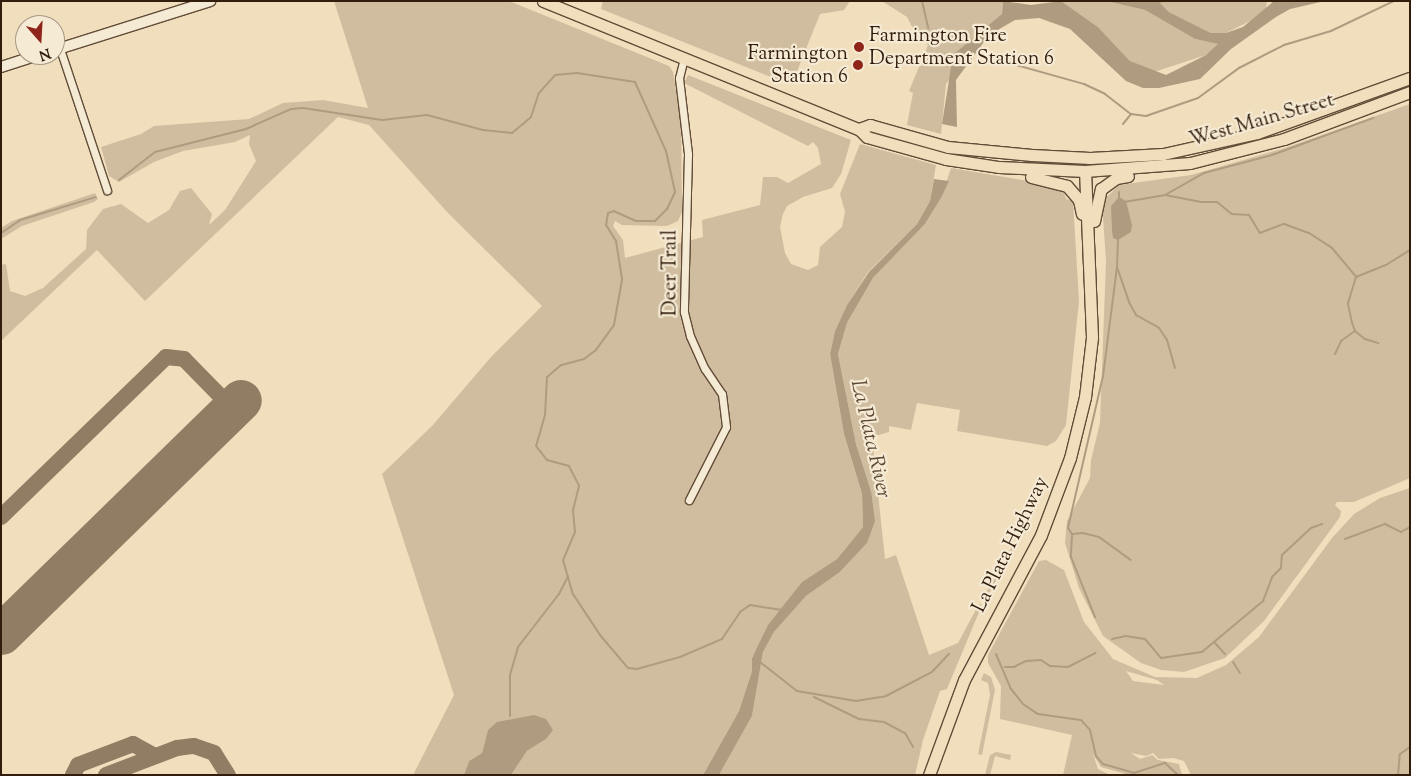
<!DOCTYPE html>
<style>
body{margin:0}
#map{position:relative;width:1411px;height:776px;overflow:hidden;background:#f0debd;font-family:"Sorts Mill Goudy",serif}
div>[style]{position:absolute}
.green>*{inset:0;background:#d0bd9f}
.water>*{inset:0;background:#af9c80}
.stream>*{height:2px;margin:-1px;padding:0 1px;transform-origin:1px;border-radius:1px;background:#af9c80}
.taxiway>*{height:16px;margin:-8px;padding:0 8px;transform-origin:8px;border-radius:8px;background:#917d64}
.runway>*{height:41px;margin:-20.5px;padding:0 20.5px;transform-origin:20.5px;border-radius:20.5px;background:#917d64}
.roads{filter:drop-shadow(1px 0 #624c38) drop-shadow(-1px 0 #624c38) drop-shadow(0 1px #624c38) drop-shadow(0 -1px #624c38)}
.minor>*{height:7px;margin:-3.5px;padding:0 3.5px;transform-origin:3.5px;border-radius:3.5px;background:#f5ead4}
.secondary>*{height:10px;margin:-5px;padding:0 5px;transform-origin:5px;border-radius:5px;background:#f5ead4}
.trunk>*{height:11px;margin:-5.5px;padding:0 5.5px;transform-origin:5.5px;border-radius:5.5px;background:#f0debd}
.dots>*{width:14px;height:14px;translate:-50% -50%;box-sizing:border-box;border:2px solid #f5ead4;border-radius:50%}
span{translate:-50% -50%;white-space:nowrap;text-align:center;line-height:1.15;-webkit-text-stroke:4.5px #f5ead4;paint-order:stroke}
.poi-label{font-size:20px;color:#321c0b}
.left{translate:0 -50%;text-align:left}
.right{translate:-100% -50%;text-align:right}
.street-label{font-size:20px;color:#321c0b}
.water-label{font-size:21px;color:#5e4934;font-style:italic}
.frame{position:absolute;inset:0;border:2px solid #321c0b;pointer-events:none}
.north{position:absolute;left:15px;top:15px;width:50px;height:50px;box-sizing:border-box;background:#f5ead4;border:1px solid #a79884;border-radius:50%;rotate:161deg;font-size:14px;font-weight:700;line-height:20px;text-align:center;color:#321c0b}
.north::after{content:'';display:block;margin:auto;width:18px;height:22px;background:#8f2418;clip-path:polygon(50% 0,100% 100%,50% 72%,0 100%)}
</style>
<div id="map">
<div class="green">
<div style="clip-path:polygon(334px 1px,509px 1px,669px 66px,673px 72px,681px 120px,682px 212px,678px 221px,667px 226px,622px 225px,615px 221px,613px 226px,623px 240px,625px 258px,703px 237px,702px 220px,760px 205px,763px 177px,777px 177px,788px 183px,821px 164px,818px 148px,813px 142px,808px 146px,684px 83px,688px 75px,851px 140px,841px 174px,832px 188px,803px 197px,787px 206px,783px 214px,780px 227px,785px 253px,791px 264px,808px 270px,818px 265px,820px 247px,842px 227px,845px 212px,840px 194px,860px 144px,936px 165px,930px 201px,917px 224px,868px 272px,847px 305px,835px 331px,830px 354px,844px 434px,862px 494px,863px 527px,837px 559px,802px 582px,752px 657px,752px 671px,739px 711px,703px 775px,511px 775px,527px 751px,546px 739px,488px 731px,482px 753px,469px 761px,464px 775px,413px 775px,454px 695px,382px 474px,432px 426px,491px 357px,542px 306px,448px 213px,369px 125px,338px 117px,145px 301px,97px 250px,1px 341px,1px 265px,6px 264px,10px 291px,25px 296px,43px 288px,86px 249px,87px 230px,103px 209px,121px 204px,148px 223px,169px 210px,180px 191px,191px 188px,212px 214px,209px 225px,225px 210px,256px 161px,249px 144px,250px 135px,235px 142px,183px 151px,154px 162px,119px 182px,109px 176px,101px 147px,141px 134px,154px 126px,249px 119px,283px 103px,323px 100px,368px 108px)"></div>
<div style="clip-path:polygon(603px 1px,850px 1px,844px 10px,820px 14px,794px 79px,788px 84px,601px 9px)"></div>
<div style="clip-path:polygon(882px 1px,1003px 1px,1002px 14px,946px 84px,941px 134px,907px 125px,913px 93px,909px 91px,928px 45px,917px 36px,907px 17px)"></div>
<div style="clip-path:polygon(1061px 1px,1106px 1px,1145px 10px,1195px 39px,1219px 44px,1206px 55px,1154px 72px,1130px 61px,1098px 27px)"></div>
<div style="clip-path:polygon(1166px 1px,1267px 1px,1266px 9px,1256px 18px,1226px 33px,1211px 33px,1169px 12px,1160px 3px)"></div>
<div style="clip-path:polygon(1410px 104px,1410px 478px,1354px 502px,1337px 502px,1335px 505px,1341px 511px,1340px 517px,1264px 621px,1225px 658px,1184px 672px,1161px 670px,1141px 663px,1103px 636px,1079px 588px,1065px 543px,1067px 521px,1090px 478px,1091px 460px,1100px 423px,1106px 261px,1102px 202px,1119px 185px,1191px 175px,1285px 148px)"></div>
<div style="clip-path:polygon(951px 168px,1052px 185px,1064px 193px,1066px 199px,1073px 201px,1079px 301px,1066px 425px,1056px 441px,1047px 446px,957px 431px,960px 410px,917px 403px,911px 430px,889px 426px,889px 432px,872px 437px,885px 559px,896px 555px,929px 655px,958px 643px,979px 604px,982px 605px,947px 689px,940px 691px,923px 740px,915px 775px,719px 775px,752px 716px,763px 652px,774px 632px,806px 596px,840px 572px,867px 543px,871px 491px,856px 444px,838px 354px,847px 323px,873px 278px,925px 224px,941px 198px)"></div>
<div style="clip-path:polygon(95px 193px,98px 199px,94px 202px,22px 226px,1px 239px,1px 228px,12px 221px)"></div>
<div style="clip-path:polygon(evenodd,1410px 488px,1410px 775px,1191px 775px,1184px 761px,1173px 758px,1159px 759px,1153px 753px,1146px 756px,1131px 753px,1140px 759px,1152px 755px,1158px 760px,1179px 764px,1182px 775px,1129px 775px,1101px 767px,1093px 754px,1098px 769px,1110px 775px,1063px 775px,1072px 735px,1000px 719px,1001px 686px,988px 663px,988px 655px,1039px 561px,1046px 560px,1064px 570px,1084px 622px,1113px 659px,1155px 677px,1197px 678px,1226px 665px,1259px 637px,1332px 538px,1354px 514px,1380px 498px,1410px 488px,1126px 671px,1157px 680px,1164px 685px,1133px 681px,1126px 671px)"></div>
<div style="clip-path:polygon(1014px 543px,1016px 544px,986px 599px,983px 598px)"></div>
<div style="clip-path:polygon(984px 673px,991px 677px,995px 690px,982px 755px,978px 754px,990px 695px,988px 683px,981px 680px)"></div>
<div style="clip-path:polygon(996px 752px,1011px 755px,1010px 760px,995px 756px,990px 775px,985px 775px,990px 755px)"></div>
</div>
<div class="water">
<div style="clip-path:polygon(1003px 1px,1031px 5px,1061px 1px,1098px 27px,1130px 61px,1166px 75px,1206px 55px,1218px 44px,1195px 39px,1145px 10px,1106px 1px,1166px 1px,1160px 3px,1169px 12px,1211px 33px,1226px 33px,1243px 27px,1274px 1px,1325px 1px,1290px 9px,1276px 17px,1231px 49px,1200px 79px,1159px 88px,1143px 88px,1126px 81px,1070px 29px,1039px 18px,1015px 20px,989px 35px,956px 80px,957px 127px,942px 124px,953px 55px,1002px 14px)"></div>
<div style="clip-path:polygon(934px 179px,949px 181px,941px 198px,925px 224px,873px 278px,847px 323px,838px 354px,856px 444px,871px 491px,875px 521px,867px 543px,840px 572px,806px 596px,774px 632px,763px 652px,752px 716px,719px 775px,703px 775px,739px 711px,752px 671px,752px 658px,768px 625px,802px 582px,837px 559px,863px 527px,862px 494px,844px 434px,830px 354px,835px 331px,847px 305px,869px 272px,917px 224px,930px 201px)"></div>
<div style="clip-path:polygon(1119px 197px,1126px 201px,1132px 225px,1131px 232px,1118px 240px,1113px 238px,1112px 230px,1111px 206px)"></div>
<div style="clip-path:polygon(534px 715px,546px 719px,553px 730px,546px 739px,527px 751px,511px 775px,464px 775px,469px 761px,482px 753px,488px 730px,497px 722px)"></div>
</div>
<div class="stream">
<div style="left:922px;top:1px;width:28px;rotate:77deg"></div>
<div style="left:1016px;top:65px;width:71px;rotate:15.6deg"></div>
<div style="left:1084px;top:84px;width:23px;rotate:25deg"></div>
<div style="left:1105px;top:94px;width:33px;rotate:38deg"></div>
<div style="left:1131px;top:114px;width:15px;rotate:8deg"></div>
<div style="left:1146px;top:116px;width:55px;rotate:-19.1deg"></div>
<div style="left:1198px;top:98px;width:51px;rotate:-36.2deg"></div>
<div style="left:1239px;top:68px;width:51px;rotate:-27.1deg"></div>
<div style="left:1284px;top:45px;width:49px;rotate:-16.6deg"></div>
<div style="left:1331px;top:31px;width:70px;rotate:-25.5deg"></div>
<div style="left:1123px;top:124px;width:13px;rotate:-51deg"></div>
<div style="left:119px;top:180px;width:46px;rotate:-37.9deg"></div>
<div style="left:155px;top:152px;width:94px;rotate:-14.2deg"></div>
<div style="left:246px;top:129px;width:49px;rotate:-24deg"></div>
<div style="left:291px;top:109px;width:12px;rotate:-5deg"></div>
<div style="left:303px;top:108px;width:80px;rotate:8.6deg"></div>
<div style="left:382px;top:120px;width:45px;rotate:-6.3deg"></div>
<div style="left:427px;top:115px;width:58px;rotate:15deg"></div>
<div style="left:483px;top:130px;width:29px;rotate:6deg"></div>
<div style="left:512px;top:133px;width:25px;rotate:-40deg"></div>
<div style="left:531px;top:117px;width:25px;rotate:-72deg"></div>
<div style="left:539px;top:93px;width:24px;rotate:-48deg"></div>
<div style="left:555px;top:75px;width:22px;rotate:-5deg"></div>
<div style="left:577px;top:73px;width:59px;rotate:8.8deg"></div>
<div style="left:635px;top:82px;width:76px;rotate:65.8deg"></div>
<div style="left:666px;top:151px;width:42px;rotate:77.6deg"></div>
<div style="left:675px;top:192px;width:19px;rotate:115deg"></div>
<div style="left:667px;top:209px;width:17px;rotate:135deg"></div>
<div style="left:655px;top:221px;width:19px;rotate:180deg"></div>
<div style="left:636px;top:221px;width:24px;rotate:-156deg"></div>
<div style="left:614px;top:211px;width:6px;rotate:162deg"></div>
<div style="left:608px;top:213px;width:12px;rotate:99deg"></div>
<div style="left:606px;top:225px;width:19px;rotate:58deg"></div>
<div style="left:616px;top:241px;width:39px;rotate:81deg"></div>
<div style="left:622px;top:280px;width:46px;rotate:100.1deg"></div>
<div style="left:614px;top:325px;width:31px;rotate:126deg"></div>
<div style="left:596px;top:350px;width:15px;rotate:143deg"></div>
<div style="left:584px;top:359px;width:24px;rotate:165deg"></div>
<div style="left:561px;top:365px;width:18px;rotate:139deg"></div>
<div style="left:547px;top:377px;width:38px;rotate:93deg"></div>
<div style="left:545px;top:415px;width:32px;rotate:106deg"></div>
<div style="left:536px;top:446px;width:18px;rotate:52deg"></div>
<div style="left:547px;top:460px;width:23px;rotate:15deg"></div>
<div style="left:569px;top:466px;width:22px;rotate:63deg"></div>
<div style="left:579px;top:486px;width:25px;rotate:104deg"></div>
<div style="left:573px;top:510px;width:22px;rotate:85deg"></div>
<div style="left:575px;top:532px;width:30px;rotate:113deg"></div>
<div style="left:563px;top:560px;width:35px;rotate:74deg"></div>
<div style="left:573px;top:594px;width:49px;rotate:56.6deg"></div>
<div style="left:600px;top:635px;width:43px;rotate:49.7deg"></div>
<div style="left:628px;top:668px;width:9px;rotate:6deg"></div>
<div style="left:637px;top:669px;width:45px;rotate:-15.6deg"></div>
<div style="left:680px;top:657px;width:46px;rotate:-23.2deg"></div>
<div style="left:722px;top:639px;width:32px;rotate:-56deg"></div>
<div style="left:740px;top:612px;width:12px;rotate:-35deg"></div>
<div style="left:750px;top:605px;width:31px;rotate:9deg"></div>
<div style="left:1119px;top:192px;width:7px;rotate:90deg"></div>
<div style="left:1165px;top:195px;width:45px;rotate:-29.4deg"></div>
<div style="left:1204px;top:173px;width:70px;rotate:-14.8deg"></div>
<div style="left:1272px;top:155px;width:108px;rotate:-20.1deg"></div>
<div style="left:1124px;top:202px;width:42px;rotate:-9.7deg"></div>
<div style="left:1165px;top:195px;width:37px;rotate:11deg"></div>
<div style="left:1201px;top:202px;width:16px"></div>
<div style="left:1217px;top:202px;width:19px;rotate:39deg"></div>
<div style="left:1232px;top:214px;width:17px;rotate:3deg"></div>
<div style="left:1249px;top:215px;width:21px;rotate:59deg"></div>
<div style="left:1260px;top:233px;width:26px;rotate:-21deg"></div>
<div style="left:1284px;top:224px;width:27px;rotate:20deg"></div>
<div style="left:1309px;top:233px;width:27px;rotate:33deg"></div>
<div style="left:1332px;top:248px;width:38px;rotate:50deg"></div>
<div style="left:1356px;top:277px;width:28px;rotate:107deg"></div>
<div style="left:1348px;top:304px;width:19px;rotate:78deg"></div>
<div style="left:1352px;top:323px;width:9px;rotate:69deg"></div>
<div style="left:1355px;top:331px;width:13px;rotate:39deg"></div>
<div style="left:1365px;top:339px;width:14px;rotate:17deg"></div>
<div style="left:1px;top:233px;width:23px;rotate:-34deg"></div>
<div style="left:20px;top:220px;width:79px;rotate:-16.8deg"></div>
<div style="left:1118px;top:239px;width:28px;rotate:92deg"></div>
<div style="left:1117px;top:267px;width:39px;rotate:71deg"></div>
<div style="left:1130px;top:304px;width:13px;rotate:61deg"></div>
<div style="left:1136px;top:315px;width:26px;rotate:29deg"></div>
<div style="left:1159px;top:328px;width:14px;rotate:56deg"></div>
<div style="left:1167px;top:340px;width:29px;rotate:74deg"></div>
<div style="left:1117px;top:267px;width:110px;rotate:97.3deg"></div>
<div style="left:1103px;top:376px;width:156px;rotate:103deg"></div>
<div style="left:1068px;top:528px;width:7px;rotate:56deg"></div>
<div style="left:1072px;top:534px;width:11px;rotate:-5deg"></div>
<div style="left:1083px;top:533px;width:16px;rotate:14deg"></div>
<div style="left:1099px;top:537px;width:39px;rotate:36deg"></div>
<div style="left:1356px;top:277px;width:32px;rotate:-22deg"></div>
<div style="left:1386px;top:265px;width:28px;rotate:-32deg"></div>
<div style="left:1335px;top:354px;width:14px;rotate:-65deg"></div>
<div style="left:1341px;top:341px;width:17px;rotate:-36deg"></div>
<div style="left:1072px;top:535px;width:22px;rotate:93deg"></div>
<div style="left:1071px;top:557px;width:65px;rotate:68.2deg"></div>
<div style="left:1345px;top:539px;width:43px;rotate:-20.6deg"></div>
<div style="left:1385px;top:524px;width:18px;rotate:27deg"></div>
<div style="left:1401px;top:532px;width:10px;rotate:-29deg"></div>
<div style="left:1112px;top:639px;width:14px;rotate:-12deg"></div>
<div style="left:1126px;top:636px;width:19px;rotate:9deg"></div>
<div style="left:1145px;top:639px;width:25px;rotate:50deg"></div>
<div style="left:1161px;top:658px;width:41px;rotate:-8.3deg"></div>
<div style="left:1202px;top:652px;width:80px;rotate:-39.9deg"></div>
<div style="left:1263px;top:601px;width:26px;rotate:-69deg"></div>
<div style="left:1272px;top:577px;width:13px;rotate:-45deg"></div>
<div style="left:1281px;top:568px;width:13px;rotate:-86deg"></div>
<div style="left:1282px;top:555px;width:40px;rotate:-43deg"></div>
<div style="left:1311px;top:528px;width:12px;rotate:-20deg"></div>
<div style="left:1215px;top:643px;width:15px;rotate:48deg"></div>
<div style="left:996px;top:654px;width:38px;rotate:67deg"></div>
<div style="left:1011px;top:689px;width:19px;rotate:51deg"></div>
<div style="left:1023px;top:704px;width:18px;rotate:34deg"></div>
<div style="left:1038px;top:714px;width:43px;rotate:7.9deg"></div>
<div style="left:1081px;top:720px;width:13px;rotate:48deg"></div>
<div style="left:1090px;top:730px;width:27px;rotate:77deg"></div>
<div style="left:1096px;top:756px;width:11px;rotate:49deg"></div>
<div style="left:1103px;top:764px;width:32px;rotate:16deg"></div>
<div style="left:1134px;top:773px;width:33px;rotate:-18deg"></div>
<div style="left:1165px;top:763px;width:18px;rotate:43deg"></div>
<div style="left:760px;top:662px;width:47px;rotate:38.1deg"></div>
<div style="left:797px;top:691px;width:60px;rotate:9.6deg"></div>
<div style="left:856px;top:701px;width:30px;rotate:-9deg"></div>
<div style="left:886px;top:696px;width:52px;rotate:-27.6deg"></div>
<div style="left:932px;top:672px;width:25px;rotate:-47deg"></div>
<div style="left:1233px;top:662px;width:13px;rotate:58deg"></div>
<div style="left:1005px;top:667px;width:9px"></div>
<div style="left:1014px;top:667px;width:13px;rotate:-27deg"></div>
<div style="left:1026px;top:661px;width:15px;rotate:-4deg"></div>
<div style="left:1041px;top:660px;width:11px;rotate:34deg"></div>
<div style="left:1050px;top:666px;width:18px;rotate:3deg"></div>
<div style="left:1068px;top:667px;width:31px;rotate:-27deg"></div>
<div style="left:814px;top:697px;width:50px;rotate:26.1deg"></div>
<div style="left:859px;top:719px;width:25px;rotate:7deg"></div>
<div style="left:884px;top:722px;width:24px;rotate:28deg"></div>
<div style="left:905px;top:733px;width:16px;rotate:60deg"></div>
<div style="left:510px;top:716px;width:41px;rotate:-90deg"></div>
<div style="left:510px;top:675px;width:29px;rotate:-74deg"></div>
<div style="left:518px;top:647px;width:67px;rotate:-52.3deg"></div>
<div style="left:559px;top:594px;width:20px;rotate:-63deg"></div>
<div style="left:1311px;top:775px;width:8px"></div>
<div style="left:1398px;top:775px;width:21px;rotate:-85deg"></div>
<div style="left:1400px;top:754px;width:12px;rotate:-35deg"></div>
</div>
<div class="taxiway">
<div style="left:1px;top:517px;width:230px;rotate:-44.1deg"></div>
<div style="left:166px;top:357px;width:18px;rotate:6deg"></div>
<div style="left:184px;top:359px;width:70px;rotate:45.6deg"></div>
<div style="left:73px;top:775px;width:11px;rotate:-63deg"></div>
<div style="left:78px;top:765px;width:59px;rotate:-20.9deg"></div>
<div style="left:133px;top:744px;width:25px;rotate:29deg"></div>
<div style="left:106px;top:775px;width:76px;rotate:-20.8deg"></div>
<div style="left:177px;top:748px;width:17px;rotate:-7deg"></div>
<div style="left:194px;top:746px;width:21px;rotate:19deg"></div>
<div style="left:214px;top:753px;width:26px;rotate:58deg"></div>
</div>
<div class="runway">
<div style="left:1px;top:634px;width:335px;rotate:-44.3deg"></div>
</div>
<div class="roads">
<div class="minor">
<div style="left:60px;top:49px;width:149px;rotate:71.6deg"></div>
<div style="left:684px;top:58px;width:21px;rotate:104deg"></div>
<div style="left:679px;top:78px;width:77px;rotate:83.2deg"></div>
<div style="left:688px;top:154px;width:158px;rotate:91.5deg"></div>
<div style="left:684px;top:312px;width:25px;rotate:76deg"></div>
<div style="left:690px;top:336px;width:36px;rotate:66deg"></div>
<div style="left:705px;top:369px;width:30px;rotate:56deg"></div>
<div style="left:722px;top:394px;width:33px;rotate:83deg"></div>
<div style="left:726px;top:427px;width:82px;rotate:116.9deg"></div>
</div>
<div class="secondary">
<div style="left:55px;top:50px;width:163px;rotate:-17.5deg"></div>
<div style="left:1px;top:67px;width:40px;rotate:-18deg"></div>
</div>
<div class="trunk">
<div style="left:543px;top:1px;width:341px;rotate:22.1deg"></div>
<div style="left:859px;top:129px;width:11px;rotate:45deg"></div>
<div style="left:867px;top:137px;width:82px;rotate:15.6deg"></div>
<div style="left:946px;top:159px;width:54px;rotate:8.6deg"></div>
<div style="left:999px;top:167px;width:86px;rotate:2.7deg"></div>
<div style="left:1085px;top:171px;width:105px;rotate:-4.4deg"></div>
<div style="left:1190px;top:163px;width:97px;rotate:-14.3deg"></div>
<div style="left:1284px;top:139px;width:134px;rotate:-20.5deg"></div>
<div style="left:859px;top:129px;width:12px;rotate:-20deg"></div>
<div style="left:870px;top:125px;width:81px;rotate:15.8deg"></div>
<div style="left:948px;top:147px;width:84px;rotate:5.4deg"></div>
<div style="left:1032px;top:155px;width:58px;rotate:3deg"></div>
<div style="left:1090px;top:158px;width:73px;rotate:-3.1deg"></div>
<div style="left:1163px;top:154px;width:96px;rotate:-12.6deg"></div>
<div style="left:1257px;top:133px;width:163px;rotate:-19.8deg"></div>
<div style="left:1031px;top:177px;width:37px;rotate:14deg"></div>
<div style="left:1067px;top:186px;width:18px;rotate:49deg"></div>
<div style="left:1079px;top:200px;width:14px;rotate:78deg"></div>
<div style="left:1094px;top:221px;width:33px;rotate:-78deg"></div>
<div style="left:1101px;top:189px;width:19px;rotate:-36deg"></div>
<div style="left:1116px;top:178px;width:12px;rotate:-9deg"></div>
<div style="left:929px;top:775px;width:101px;rotate:-69.8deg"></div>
<div style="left:964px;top:680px;width:164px;rotate:-62deg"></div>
<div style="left:1041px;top:535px;width:82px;rotate:-69.4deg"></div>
<div style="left:1070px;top:458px;width:63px;rotate:-76.2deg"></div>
<div style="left:1085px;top:397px;width:60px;rotate:-83.3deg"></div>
<div style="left:1092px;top:337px;width:166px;rotate:-92.4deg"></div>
</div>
</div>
<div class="dots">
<div style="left:859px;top:47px;background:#8f2418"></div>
<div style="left:858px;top:65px;background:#8f2418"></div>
</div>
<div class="poi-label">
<span class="left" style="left:869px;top:48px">Farmington Fire<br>Department Station 6</span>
<span class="right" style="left:848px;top:66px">Farmington<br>Station 6</span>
</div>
<div class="street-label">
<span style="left:1262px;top:121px;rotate:-16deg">West Main Street</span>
<span style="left:671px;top:273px;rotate:-90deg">Deer Trail</span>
<span style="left:1011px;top:545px;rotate:-64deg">La Plata Highway</span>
</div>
<div class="water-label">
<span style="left:870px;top:439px;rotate:77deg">La Plata River</span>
</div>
<div class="frame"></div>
<div class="north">N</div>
</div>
